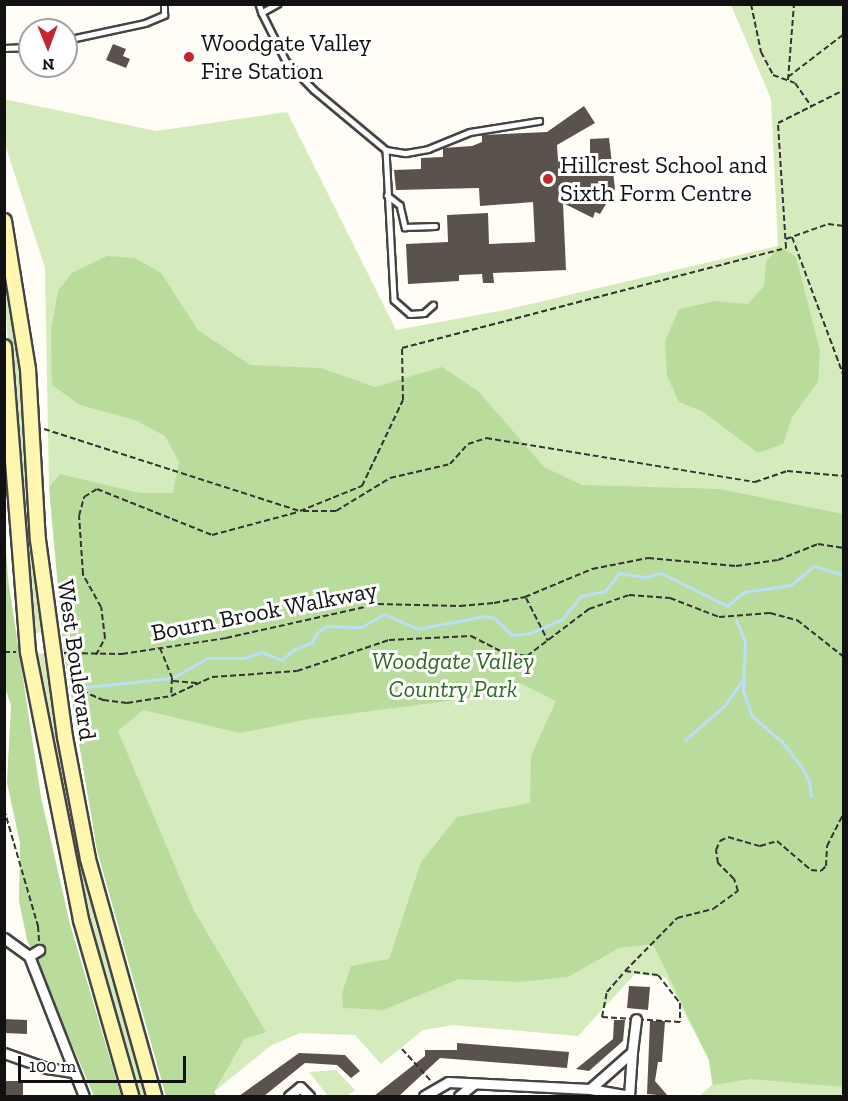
<!DOCTYPE html>
<style>
body{margin:0}
#map{position:relative;width:848px;height:1101px;overflow:hidden;background:#fffdf5;font-family:"Zilla Slab",serif}
div>[style]{position:absolute}
.green>*{inset:0;background:#d5ebbd}
.forest>*{inset:0;background:#b9dc9c}
.stream>*{height:3px;margin:-1.5px;padding:0 1.5px;transform-origin:1.5px;border-radius:1.5px;background:#b9e0f7}
.building>*{inset:0;background:#5a524d}
.path>*{height:2px;margin-top:-1px;transform-origin:0;background:repeating-linear-gradient(90deg,#333 0 6px,transparent 0 9px)}
.roads{filter:drop-shadow(2px 0 #444) drop-shadow(-2px 0 #444) drop-shadow(0 2px #444) drop-shadow(0 -2px #444)}
.lane>*{height:4.5px;margin:-2.25px;padding:0 2.25px;transform-origin:2.25px;border-radius:2.25px;background:#fff}
.street>*{height:9px;margin:-4.5px;padding:0 4.5px;transform-origin:4.5px;border-radius:4.5px;background:#fff}
.secondary>*{height:14px;margin:-7px;padding:0 7px;transform-origin:7px;border-radius:7px;background:#fff6b0}
.dots>*{width:16px;height:16px;translate:-50% -50%;box-sizing:border-box;border:3px solid #fff;border-radius:50%}
span{translate:-50% -50%;white-space:nowrap;text-align:center;line-height:1.15;-webkit-text-stroke:6px #fff;paint-order:stroke}
.poi-label{font-size:24px;color:#111}
.left{translate:0 -50%;text-align:left}
.street-label{font-size:24px;color:#111}
.park-label{font-size:24px;color:#2f6b1f;font-style:italic}
.frame{position:absolute;inset:0;border:6px solid #111;pointer-events:none}
.north{position:absolute;left:18px;top:18px;width:60px;height:60px;box-sizing:border-box;background:#fff;border:2px solid #a0a0a0;border-radius:50%;rotate:179deg;font-size:16px;font-weight:700;line-height:24px;text-align:center;color:#111}
.north::after{content:'';display:block;margin:auto;width:21px;height:27px;background:#c4262e;clip-path:polygon(50% 0,100% 100%,50% 72%,0 100%)}
.scale{position:absolute;left:18px;top:1056px;width:168px;height:27px;box-sizing:border-box;border:3px solid #111;border-top:0;padding-left:8px;font-size:18px;line-height:21px;white-space:nowrap;color:#111;-webkit-text-stroke:4px #fff;paint-order:stroke}
</style>
<div id="map">
<div class="green">
<div style="clip-path:polygon(731px 5px,843px 5px,843px 1096px,699px 1096px,712px 1085px,709px 1060px,666px 978px,635px 974px,578px 1036px,453px 1025px,423px 1030px,381px 1064px,355px 1035px,300px 1033px,270px 1046px,214px 1092px,217px 1096px,166px 1096px,97px 850px,64px 653px,49px 487px,45px 268px,5px 144px,4px 99px,156px 131px,287px 112px,396px 330px,505px 310px,778px 246px,771px 99px)"></div>
<div style="clip-path:polygon(4px 256px,17px 318px,41px 632px,35px 633px,22px 516px,5px 303px)"></div>
<div style="clip-path:polygon(45px 653px,95px 922px,148px 1096px,139px 1096px,79px 882px,42px 700px,37px 654px)"></div>
<div style="clip-path:polygon(336px 1070px,355px 1090px,347px 1096px,328px 1096px,309px 1072px)"></div>
</div>
<div class="forest">
<div style="clip-path:polygon(779px 246px,796px 257px,820px 351px,818px 382px,792px 417px,783px 444px,758px 453px,702px 411px,679px 402px,667px 376px,665px 341px,679px 309px,716px 301px,748px 304px,764px 286px,766px 262px)"></div>
<div style="clip-path:polygon(107px 256px,135px 258px,161px 273px,198px 330px,250px 365px,321px 368px,375px 387px,442px 367px,478px 391px,544px 467px,582px 485px,719px 489px,843px 514px,843px 1087px,750px 1079px,713px 1085px,709px 1060px,653px 944px,619px 948px,568px 977px,520px 982px,459px 979px,383px 1010px,343px 1008px,342px 993px,351px 966px,389px 959px,421px 862px,457px 817px,530px 803px,531px 756px,556px 701px,522px 684px,487px 696px,309px 719px,240px 733px,143px 710px,118px 731px,193px 909px,266px 1032px,244px 1039px,214px 1092px,217px 1096px,166px 1096px,97px 850px,64px 653px,49px 487px,60px 474px,140px 493px,173px 493px,179px 462px,165px 436px,135px 420px,80px 405px,52px 385px,51px 330px,58px 291px,72px 273px)"></div>
<div style="clip-path:polygon(4px 518px,8px 579px,41px 797px,70px 924px,121px 1096px,94px 1096px,27px 940px,19px 901px,20px 843px,7px 783px,11px 705px,4px 685px)"></div>
</div>
<div class="stream">
<div style="left:736px;top:620px;width:23px;rotate:67deg"></div>
<div style="left:745px;top:641px;width:50px;rotate:92.3deg"></div>
<div style="left:743px;top:691px;width:27px;rotate:70deg"></div>
<div style="left:752px;top:716px;width:41px;rotate:41.1deg"></div>
<div style="left:783px;top:743px;width:29px;rotate:52deg"></div>
<div style="left:801px;top:766px;width:17px;rotate:62deg"></div>
<div style="left:809px;top:781px;width:15px;rotate:82deg"></div>
<div style="left:87px;top:687px;width:85px;rotate:-6deg"></div>
<div style="left:172px;top:678px;width:41px;rotate:-29.1deg"></div>
<div style="left:208px;top:658px;width:36px"></div>
<div style="left:244px;top:658px;width:18px;rotate:-19deg"></div>
<div style="left:261px;top:652px;width:22px;rotate:21deg"></div>
<div style="left:282px;top:660px;width:15px;rotate:-42deg"></div>
<div style="left:293px;top:650px;width:19px;rotate:-21deg"></div>
<div style="left:311px;top:643px;width:10px;rotate:-61deg"></div>
<div style="left:316px;top:634px;width:13px;rotate:-39deg"></div>
<div style="left:326px;top:626px;width:35px;rotate:2deg"></div>
<div style="left:361px;top:627px;width:26px;rotate:-29deg"></div>
<div style="left:384px;top:614px;width:36px;rotate:24deg"></div>
<div style="left:417px;top:629px;width:69px;rotate:-10.8deg"></div>
<div style="left:485px;top:616px;width:9px;rotate:13deg"></div>
<div style="left:494px;top:618px;width:25px;rotate:43deg"></div>
<div style="left:512px;top:635px;width:18px;rotate:-6deg"></div>
<div style="left:530px;top:633px;width:34px;rotate:-23deg"></div>
<div style="left:561px;top:620px;width:31px;rotate:-50deg"></div>
<div style="left:581px;top:596px;width:25px;rotate:-12deg"></div>
<div style="left:605px;top:591px;width:23px;rotate:-52deg"></div>
<div style="left:619px;top:573px;width:25px;rotate:9deg"></div>
<div style="left:644px;top:577px;width:17px;rotate:-13deg"></div>
<div style="left:661px;top:573px;width:74px;rotate:26.6deg"></div>
<div style="left:727px;top:606px;width:22px;rotate:-39deg"></div>
<div style="left:744px;top:592px;width:48px;rotate:-8.5deg"></div>
<div style="left:791px;top:585px;width:30px;rotate:-40deg"></div>
<div style="left:814px;top:566px;width:31px;rotate:17deg"></div>
<div style="left:685px;top:740px;width:53px;rotate:-41.2deg"></div>
<div style="left:725px;top:705px;width:29px;rotate:-55deg"></div>
</div>
<div class="building">
<div style="clip-path:polygon(113px 44px,126px 49px,123px 56px,130px 59px,126px 68px,106px 60px)"></div>
<div style="clip-path:polygon(584px 106px,595px 123px,557px 145px,558px 160px,590px 158px,590px 139px,609px 138px,615px 189px,600px 214px,595px 212px,593px 218px,563px 203px,566px 270px,493px 273px,494px 283px,483px 283px,482px 274px,459px 275px,459px 281px,408px 284px,406px 244px,448px 242px,447px 215px,488px 213px,489px 244px,535px 242px,533px 202px,480px 206px,479px 188px,396px 190px,394px 170px,421px 169px,421px 158px,443px 157px,443px 148px,472px 146px,482px 142px,482px 135px,547px 132px)"></div>
<div style="clip-path:polygon(629px 986px,650px 987px,648px 1010px,627px 1008px)"></div>
<div style="clip-path:polygon(4px 1019px,27px 1020px,27px 1034px,4px 1033px)"></div>
<div style="clip-path:polygon(614px 1020px,625px 1020px,623px 1041px,589px 1071px,576px 1069px,613px 1039px)"></div>
<div style="clip-path:polygon(650px 1021px,665px 1021px,662px 1062px,658px 1062px,655px 1081px,668px 1096px,647px 1094px)"></div>
<div style="clip-path:polygon(457px 1043px,569px 1052px,567px 1068px,440px 1058px,399px 1096px,374px 1096px,425px 1056px,425px 1050px,457px 1050px)"></div>
<div style="clip-path:polygon(299px 1053px,345px 1055px,360px 1071px,351px 1078px,337px 1065px,305px 1063px,264px 1096px,239px 1096px)"></div>
<div style="clip-path:polygon(4px 1081px,23px 1081px,23px 1096px,4px 1096px)"></div>
</div>
<div class="path">
<div style="left:751px;top:4px;width:49px;rotate:78.2deg"></div>
<div style="left:761px;top:52px;width:26px;rotate:62deg"></div>
<div style="left:773px;top:75px;width:23px;rotate:20deg"></div>
<div style="left:795px;top:83px;width:28px;rotate:55deg"></div>
<div style="left:788px;top:77px;width:71px;rotate:-37.5deg"></div>
<div style="left:788px;top:80px;width:76px;rotate:-85.5deg"></div>
<div style="left:792px;top:237px;width:149px;rotate:69.6deg"></div>
<div style="left:786px;top:239px;width:45px;rotate:-19.7deg"></div>
<div style="left:828px;top:224px;width:16px;rotate:7deg"></div>
<div style="left:44px;top:429px;width:269px;rotate:17.8deg"></div>
<div style="left:300px;top:511px;width:67px;rotate:-22deg"></div>
<div style="left:362px;top:486px;width:95px;rotate:-64.5deg"></div>
<div style="left:403px;top:400px;width:52px;rotate:-91.1deg"></div>
<div style="left:402px;top:348px;width:397px;rotate:-14.6deg"></div>
<div style="left:786px;top:248px;width:125px;rotate:-93.7deg"></div>
<div style="left:778px;top:123px;width:74px;rotate:-26.6deg"></div>
<div style="left:303px;top:511px;width:33px"></div>
<div style="left:336px;top:511px;width:63px;rotate:-31.4deg"></div>
<div style="left:390px;top:478px;width:62px;rotate:-13.1deg"></div>
<div style="left:450px;top:464px;width:27px;rotate:-48deg"></div>
<div style="left:468px;top:444px;width:19px;rotate:-18deg"></div>
<div style="left:486px;top:438px;width:273px;rotate:9.3deg"></div>
<div style="left:755px;top:482px;width:34px;rotate:-19deg"></div>
<div style="left:787px;top:471px;width:57px;rotate:5deg"></div>
<div style="left:526px;top:598px;width:48px;rotate:62.9deg"></div>
<div style="left:160px;top:648px;width:32px;rotate:68deg"></div>
<div style="left:172px;top:678px;width:18px;rotate:93deg"></div>
<div style="left:4px;top:652px;width:12px"></div>
<div style="left:64px;top:653px;width:58px;rotate:1deg"></div>
<div style="left:122px;top:654px;width:105px;rotate:-8.7deg"></div>
<div style="left:226px;top:638px;width:156px;rotate:-12.6deg"></div>
<div style="left:378px;top:604px;width:82px;rotate:1.4deg"></div>
<div style="left:460px;top:606px;width:34px;rotate:-5deg"></div>
<div style="left:494px;top:603px;width:32px;rotate:-11deg"></div>
<div style="left:525px;top:597px;width:73px;rotate:-22.7deg"></div>
<div style="left:592px;top:569px;width:57px;rotate:-11.1deg"></div>
<div style="left:648px;top:558px;width:88px;rotate:5.2deg"></div>
<div style="left:736px;top:566px;width:42px;rotate:-8.1deg"></div>
<div style="left:778px;top:560px;width:43px;rotate:-21.8deg"></div>
<div style="left:818px;top:544px;width:26px;rotate:9deg"></div>
<div style="left:77px;top:653px;width:38px;rotate:83deg"></div>
<div style="left:82px;top:691px;width:23px;rotate:23deg"></div>
<div style="left:103px;top:700px;width:24px;rotate:7deg"></div>
<div style="left:127px;top:703px;width:45px;rotate:-9deg"></div>
<div style="left:171px;top:696px;width:45px;rotate:-24.9deg"></div>
<div style="left:212px;top:677px;width:85px;rotate:-4deg"></div>
<div style="left:297px;top:671px;width:97px;rotate:-18.6deg"></div>
<div style="left:389px;top:640px;width:82px;rotate:-2.8deg"></div>
<div style="left:471px;top:636px;width:35px;rotate:27deg"></div>
<div style="left:502px;top:652px;width:25px;rotate:9deg"></div>
<div style="left:527px;top:656px;width:78px;rotate:-37.2deg"></div>
<div style="left:589px;top:609px;width:42px;rotate:-19.3deg"></div>
<div style="left:629px;top:595px;width:41px;rotate:4.2deg"></div>
<div style="left:670px;top:598px;width:53px;rotate:21.2deg"></div>
<div style="left:719px;top:617px;width:51px;rotate:-4.5deg"></div>
<div style="left:770px;top:613px;width:28px;rotate:15deg"></div>
<div style="left:797px;top:620px;width:60px;rotate:38.2deg"></div>
<div style="left:96px;top:655px;width:19px;rotate:-62deg"></div>
<div style="left:105px;top:638px;width:31px;rotate:-97deg"></div>
<div style="left:101px;top:607px;width:38px;rotate:-119deg"></div>
<div style="left:83px;top:574px;width:58px;rotate:-93.9deg"></div>
<div style="left:79px;top:516px;width:20px;rotate:-75deg"></div>
<div style="left:84px;top:497px;width:15px;rotate:-32deg"></div>
<div style="left:97px;top:489px;width:124px;rotate:21.8deg"></div>
<div style="left:212px;top:535px;width:89px;rotate:-15deg"></div>
<div style="left:173px;top:681px;width:24px;rotate:5deg"></div>
<div style="left:4px;top:688px;width:11px;rotate:90deg"></div>
<div style="left:4px;top:809px;width:122px;rotate:73.8deg"></div>
<div style="left:38px;top:926px;width:15px;rotate:86deg"></div>
<div style="left:625px;top:971px;width:74px;rotate:-45.5deg"></div>
<div style="left:677px;top:918px;width:37px;rotate:-14deg"></div>
<div style="left:713px;top:909px;width:31px;rotate:-36deg"></div>
<div style="left:738px;top:891px;width:13px;rotate:-108deg"></div>
<div style="left:734px;top:879px;width:23px;rotate:-135deg"></div>
<div style="left:718px;top:863px;width:13px;rotate:-99deg"></div>
<div style="left:716px;top:850px;width:10px;rotate:-66deg"></div>
<div style="left:720px;top:841px;width:9px;rotate:-27deg"></div>
<div style="left:728px;top:837px;width:33px;rotate:16deg"></div>
<div style="left:760px;top:846px;width:18px;rotate:-16deg"></div>
<div style="left:777px;top:841px;width:45px;rotate:40.5deg"></div>
<div style="left:811px;top:870px;width:10px;rotate:6deg"></div>
<div style="left:821px;top:871px;width:7px;rotate:-45deg"></div>
<div style="left:826px;top:866px;width:20px;rotate:-87deg"></div>
<div style="left:827px;top:846px;width:38px;rotate:-63deg"></div>
<div style="left:625px;top:971px;width:33px;rotate:7deg"></div>
<div style="left:658px;top:975px;width:36px;rotate:52deg"></div>
<div style="left:680px;top:1003px;width:19px;rotate:90deg"></div>
<div style="left:680px;top:1022px;width:78px;rotate:-176.3deg"></div>
<div style="left:602px;top:1017px;width:25px;rotate:-79deg"></div>
<div style="left:607px;top:992px;width:28px;rotate:-49deg"></div>
<div style="left:402px;top:1049px;width:42px;rotate:47.9deg"></div>
</div>
<div class="roads">
<div class="lane">
<div style="left:259px;top:4px;width:9px;rotate:72deg"></div>
<div style="left:278px;top:4px;width:18px;rotate:151deg"></div>
<div style="left:262px;top:13px;width:54px;rotate:63.4deg"></div>
<div style="left:286px;top:61px;width:40px;rotate:46deg"></div>
<div style="left:314px;top:90px;width:94px;rotate:39.8deg"></div>
<div style="left:386px;top:150px;width:20px;rotate:9deg"></div>
<div style="left:406px;top:153px;width:22px;rotate:-10deg"></div>
<div style="left:428px;top:149px;width:45px;rotate:-22deg"></div>
<div style="left:470px;top:132px;width:70px;rotate:-9.1deg"></div>
<div style="left:66px;top:40px;width:81px;rotate:-12.1deg"></div>
<div style="left:145px;top:23px;width:21px;rotate:-23deg"></div>
<div style="left:164px;top:15px;width:11px;rotate:-90deg"></div>
<div style="left:4px;top:48px;width:26px;rotate:-2deg"></div>
<div style="left:386px;top:150px;width:150px;rotate:86.9deg"></div>
<div style="left:394px;top:300px;width:21px;rotate:41deg"></div>
<div style="left:410px;top:314px;width:14px;rotate:-4deg"></div>
<div style="left:424px;top:313px;width:12px;rotate:-42deg"></div>
<div style="left:387px;top:195px;width:16px;rotate:38deg"></div>
<div style="left:400px;top:205px;width:23px;rotate:77deg"></div>
<div style="left:405px;top:227px;width:30px;rotate:-2deg"></div>
</div>
<div class="street">
<div style="left:4px;top:938px;width:31px;rotate:36deg"></div>
<div style="left:29px;top:956px;width:150px;rotate:68.6deg"></div>
<div style="left:29px;top:956px;width:12px;rotate:-31deg"></div>
<div style="left:632px;top:1052px;width:33px;rotate:-83deg"></div>
<div style="left:4px;top:1053px;width:46px;rotate:19.2deg"></div>
<div style="left:47px;top:1068px;width:26px;rotate:9deg"></div>
<div style="left:590px;top:1089px;width:56px;rotate:-41.4deg"></div>
<div style="left:632px;top:1052px;width:44px;rotate:93.9deg"></div>
<div style="left:289px;top:1096px;width:14px;rotate:-39deg"></div>
<div style="left:300px;top:1087px;width:13px;rotate:45deg"></div>
<div style="left:424px;top:1096px;width:28px;rotate:-30deg"></div>
<div style="left:448px;top:1082px;width:142px;rotate:2.8deg"></div>
<div style="left:590px;top:1089px;width:39px;rotate:10deg"></div>
<div style="left:459px;top:1096px;width:19px;rotate:-39deg"></div>
</div>
<div class="secondary">
<div style="left:4px;top:221px;width:150px;rotate:80.8deg"></div>
<div style="left:28px;top:369px;width:171px;rotate:86.7deg"></div>
<div style="left:38px;top:540px;width:199px;rotate:82.2deg"></div>
<div style="left:65px;top:737px;width:124px;rotate:79.3deg"></div>
<div style="left:88px;top:859px;width:246px;rotate:74.4deg"></div>
<div style="left:4px;top:347px;width:306px;rotate:85.5deg"></div>
<div style="left:28px;top:652px;width:273px;rotate:78.8deg"></div>
<div style="left:81px;top:920px;width:183px;rotate:74.1deg"></div>
</div>
</div>
<div class="dots">
<div style="left:189px;top:57px;background:#c4262e"></div>
<div style="left:548px;top:179px;background:#c4262e"></div>
</div>
<div class="poi-label">
<span class="left" style="left:201px;top:57px">Woodgate Valley<br>Fire Station</span>
<span class="left" style="left:560px;top:179px">Hillcrest School and<br>Sixth Form Centre</span>
</div>
<div class="street-label">
<span style="left:264px;top:611px;rotate:-11deg">Bourn Brook Walkway</span>
<span style="left:77px;top:660px;rotate:82deg">West Boulevard</span>
</div>
<div class="park-label">
<span style="left:453px;top:675px">Woodgate Valley<br>Country Park</span>
</div>
<div class="frame"></div>
<div class="north">N</div>
<div class="scale">100 m</div>
</div>
